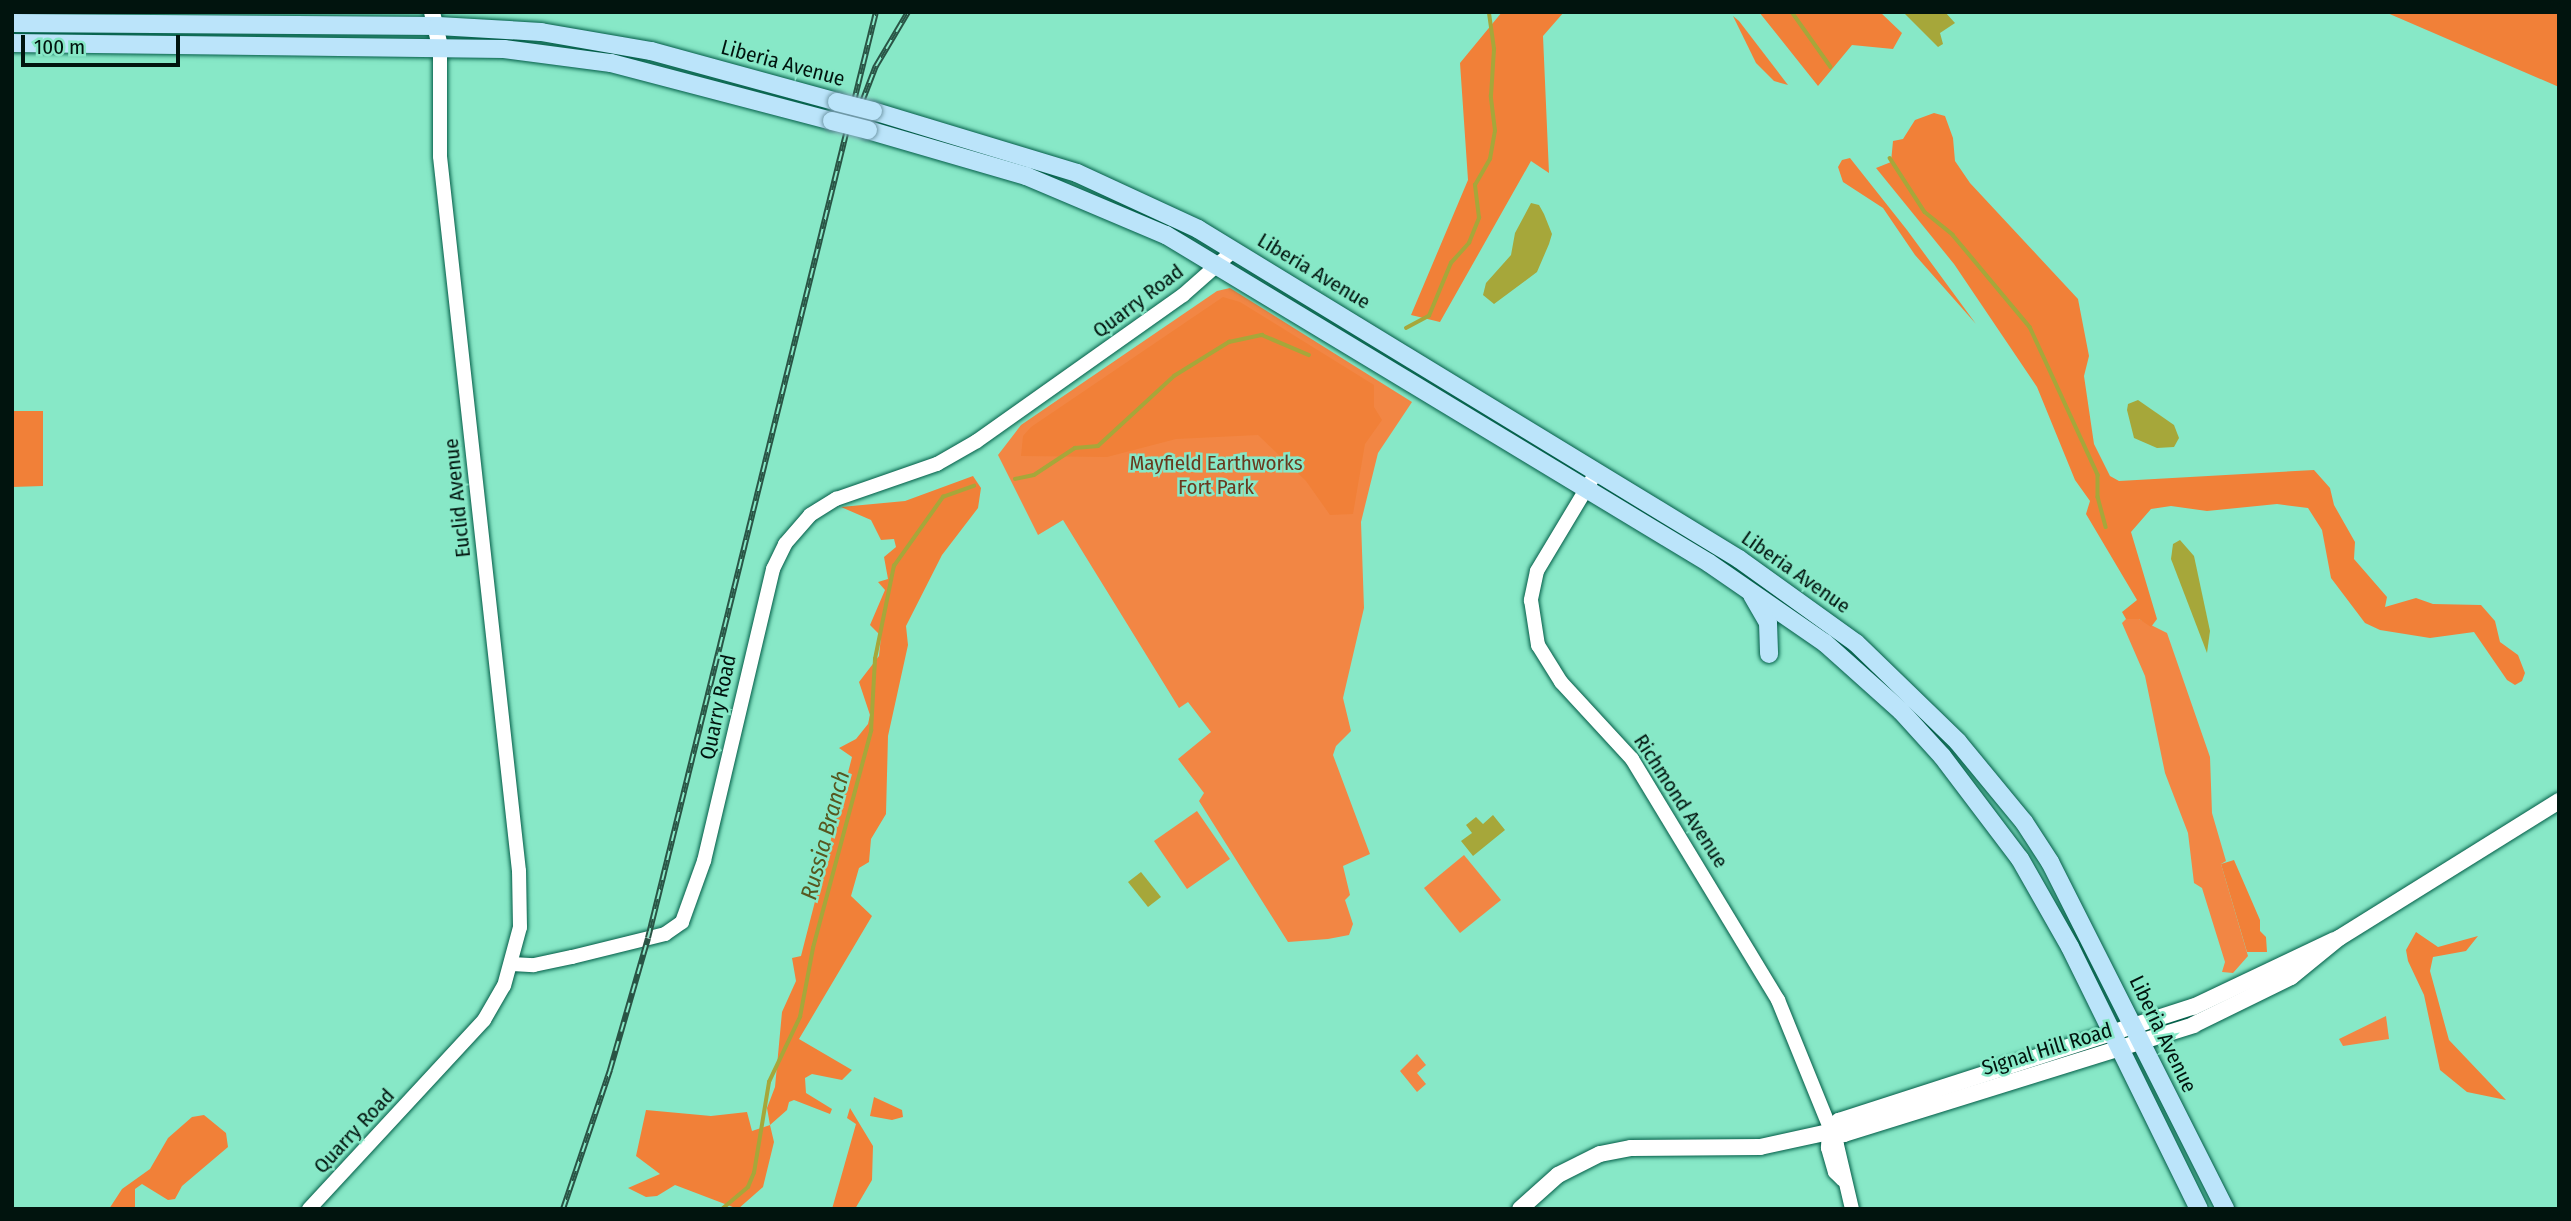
<!DOCTYPE html>
<style>
body{margin:0}
#map{position:relative;width:2571px;height:1221px;overflow:hidden;background:#87e8c7;font-family:"Fira Sans Condensed",sans-serif}
div>[style]{position:absolute}
[style*='--x']{left:calc(var(--x)*1px);top:calc(var(--y)*1px);width:calc(var(--w)*1px);rotate:calc(var(--a)*1deg)}
.green>*{inset:0;background:#f28644}
.forest>*{inset:0;background:#f18038}
.water>*{inset:0;background:#a6a73a}
.stream>*{height:3.5px;margin:-1.75px;padding:0 1.75px;transform-origin:1.75px;border-radius:1.75px;background:#a6a73a}
.roads{filter:drop-shadow(0 0 2px #025c47) drop-shadow(0 0 2px #025c47)}
.tertiary>*{height:14px;margin:-7px;padding:0 7px;transform-origin:7px;border-radius:7px;background:#fff}
.secondary>*{height:16px;margin:-8px;padding:0 8px;transform-origin:8px;border-radius:8px;background:#fff}
.trunk>*{height:18px;margin:-9px;padding:0 9px;transform-origin:9px;border-radius:9px;background:#bbe4fa}
.rail>*{height:6px;margin-top:-3px;transform-origin:0;background:repeating-linear-gradient(90deg,#87e8c7 0 10px,#295445 0 20px);box-sizing:border-box;border-block:2px solid #295445}
.bridges{filter:drop-shadow(0 0 2px #6f97a6) drop-shadow(0 0 2px #6f97a6)}
.trunk-bridge>*{height:18px;margin:-9px;padding:0 9px;transform-origin:9px;border-radius:9px;background:#bbe4fa}
span{translate:-50% -50%;white-space:nowrap;text-align:center;line-height:1.15;-webkit-text-stroke:5px #87e8c7;paint-order:stroke}
.street-label{font-size:21px;color:#01140e}
.park-label{font-size:21px;color:#683a1f}
.water-label{font-size:23px;color:#575720;font-style:italic}
.frame{position:absolute;inset:0;border:14px solid #01140e;pointer-events:none}
.scale{position:absolute;left:21px;top:35px;width:159px;height:32px;box-sizing:border-box;border:4px solid #01140e;border-top:0;padding-left:9px;font-size:21px;line-height:24px;white-space:nowrap;color:#01140e;-webkit-text-stroke:5px #87e8c7;paint-order:stroke}
</style>
<div id="map">
<div class="green">
<div style="clip-path:polygon(1230px 288px,1412px 402px,1378px 453px,1361px 522px,1364px 608px,1343px 698px,1351px 731px,1336px 746px,1333px 755px,1370px 854px,1343px 866px,1350px 895px,1345px 900px,1353px 924px,1349px 935px,1328px 939px,1288px 942px,1199px 801px,1204px 793px,1178px 759px,1211px 732px,1188px 702px,1179px 708px,1063px 520px,1038px 535px,998px 455px,1021px 425px,1217px 291px)"></div>
<div style="clip-path:polygon(2126px 619px,2139px 619px,2167px 633px,2210px 757px,2212px 813px,2226px 861px,2221px 864px,2248px 956px,2233px 973px,2222px 972px,2225px 962px,2202px 888px,2194px 883px,2188px 833px,2165px 773px,2145px 676px,2122px 623px)"></div>
<div style="clip-path:polygon(1197px 811px,1230px 859px,1187px 889px,1154px 841px)"></div>
<div style="clip-path:polygon(1464px 855px,1501px 900px,1460px 933px,1424px 888px)"></div>
<div style="clip-path:polygon(2386px 1016px,2389px 1039px,2343px 1046px,2339px 1039px)"></div>
<div style="clip-path:polygon(1417px 1054px,1426px 1065px,1417px 1073px,1426px 1084px,1417px 1092px,1400px 1071px)"></div>
</div>
<div class="forest">
<div style="clip-path:polygon(1502px 12px,1564px 12px,1543px 36px,1549px 173px,1531px 161px,1440px 322px,1411px 315px,1468px 180px,1460px 63px)"></div>
<div style="clip-path:polygon(1759px 12px,1880px 12px,1902px 33px,1893px 49px,1852px 45px,1818px 86px)"></div>
<div style="clip-path:polygon(2385px 12px,2559px 12px,2559px 87px)"></div>
<div style="clip-path:polygon(1733px 16px,1739px 21px,1788px 85px,1774px 81px,1756px 63px)"></div>
<div style="clip-path:polygon(1934px 113px,1945px 116px,1953px 138px,1955px 161px,1970px 183px,2078px 299px,2089px 356px,2084px 376px,2094px 444px,2110px 476px,2119px 481px,2314px 470px,2330px 488px,2334px 505px,2355px 542px,2354px 559px,2387px 597px,2385px 607px,2416px 598px,2433px 604px,2481px 605px,2495px 621px,2500px 642px,2518px 655px,2525px 673px,2522px 681px,2515px 685px,2507px 680px,2474px 632px,2430px 638px,2380px 630px,2365px 623px,2331px 578px,2322px 530px,2308px 508px,2277px 504px,2207px 511px,2171px 506px,2151px 509px,2131px 532px,2157px 619px,2151px 627px,2139px 619px,2126px 619px,2122px 612px,2137px 600px,2086px 514px,2090px 501px,2075px 480px,2037px 387px,1954px 264px,1876px 168px,1891px 162px,1893px 141px,1903px 139px,1915px 120px)"></div>
<div style="clip-path:polygon(1850px 158px,1907px 230px,1976px 324px,1915px 255px,1883px 208px,1843px 182px,1838px 167px,1842px 160px)"></div>
<div style="clip-path:polygon(1223px 297px,1240px 302px,1374px 385px,1374px 407px,1382px 420px,1365px 444px,1353px 514px,1330px 515px,1306px 481px,1258px 435px,1176px 439px,1107px 457px,1021px 456px,1023px 436px,1031px 427px)"></div>
<div style="clip-path:polygon(12px 411px,43px 411px,43px 486px,12px 487px)"></div>
<div style="clip-path:polygon(973px 476px,981px 488px,978px 508px,942px 555px,906px 626px,908px 645px,888px 736px,886px 814px,871px 839px,869px 862px,859px 868px,851px 896px,872px 916px,799px 1039px,852px 1070px,842px 1080px,812px 1074px,805px 1078px,806px 1093px,832px 1109px,830px 1114px,794px 1100px,789px 1102px,787px 1110px,770px 1125px,774px 1142px,763px 1187px,738px 1209px,675px 1185px,657px 1196px,646px 1197px,628px 1188px,660px 1174px,636px 1156px,646px 1110px,711px 1116px,747px 1112px,752px 1131px,770px 1125px,767px 1108px,775px 1087px,782px 1012px,796px 981px,792px 958px,801px 956px,852px 757px,839px 748px,856px 739px,868px 724px,870px 715px,859px 682px,879px 656px,881px 636px,870px 625px,885px 590px,878px 582px,888px 579px,884px 557px,896px 547px,894px 539px,881px 540px,871px 520px,841px 507px,905px 501px)"></div>
<div style="clip-path:polygon(2234px 860px,2260px 920px,2260px 931px,2266px 937px,2267px 952px,2247px 952px,2221px 864px)"></div>
<div style="clip-path:polygon(2416px 932px,2438px 947px,2478px 936px,2466px 951px,2433px 957px,2430px 971px,2449px 1040px,2506px 1100px,2467px 1092px,2440px 1070px,2424px 995px,2408px 961px,2406px 950px)"></div>
<div style="clip-path:polygon(874px 1097px,902px 1110px,903px 1117px,892px 1120px,870px 1116px)"></div>
<div style="clip-path:polygon(850px 1108px,873px 1146px,872px 1180px,855px 1209px,832px 1209px,856px 1124px,847px 1118px)"></div>
<div style="clip-path:polygon(204px 1115px,226px 1133px,228px 1147px,182px 1186px,175px 1199px,168px 1200px,142px 1184px,135px 1189px,135px 1209px,109px 1209px,122px 1189px,150px 1169px,168px 1138px,192px 1117px)"></div>
</div>
<div class="water">
<div style="clip-path:polygon(1903px 12px,1945px 12px,1955px 23px,1940px 33px,1943px 44px,1938px 47px)"></div>
<div style="clip-path:polygon(1531px 203px,1539px 205px,1544px 214px,1552px 234px,1549px 244px,1537px 272px,1494px 304px,1483px 295px,1486px 283px,1511px 255px,1515px 233px)"></div>
<div style="clip-path:polygon(2138px 400px,2174px 425px,2179px 438px,2174px 447px,2157px 448px,2134px 438px,2127px 410px,2128px 404px)"></div>
<div style="clip-path:polygon(2180px 540px,2194px 556px,2210px 631px,2207px 653px,2171px 559px,2173px 544px)"></div>
<div style="clip-path:polygon(1493px 815px,1505px 830px,1473px 856px,1461px 841px,1472px 833px,1466px 825px,1476px 817px,1483px 824px)"></div>
<div style="clip-path:polygon(1141px 872px,1161px 897px,1148px 907px,1128px 882px)"></div>
</div>
<div class="stream">
<div style="--x:1792;--y:12;--w:67;--a:54.7"></div>
<div style="--x:1890;--y:158;--w:64;--a:57.1"></div>
<div style="--x:1925;--y:212;--w:36;--a:39"></div>
<div style="--x:1953;--y:235;--w:120;--a:50.1"></div>
<div style="--x:2030;--y:327;--w:163;--a:65.3"></div>
<div style="--x:2098;--y:475;--w:22;--a:90"></div>
<div style="--x:2098;--y:497;--w:31;--a:75"></div>
<div style="--x:1406;--y:328;--w:26;--a:-28"></div>
<div style="--x:1429;--y:316;--w:57;--a:-67.5"></div>
<div style="--x:1451;--y:263;--w:27;--a:-48"></div>
<div style="--x:1469;--y:243;--w:27;--a:-68"></div>
<div style="--x:1479;--y:218;--w:33;--a:-97"></div>
<div style="--x:1475;--y:185;--w:30;--a:-60"></div>
<div style="--x:1490;--y:159;--w:28;--a:-80"></div>
<div style="--x:1495;--y:131;--w:35;--a:-97"></div>
<div style="--x:1491;--y:96;--w:47;--a:-86.3"></div>
<div style="--x:1494;--y:49;--w:37;--a:-98"></div>
<div style="--x:1015;--y:479;--w:19;--a:-12"></div>
<div style="--x:1034;--y:475;--w:49;--a:-33.4"></div>
<div style="--x:1075;--y:448;--w:23;--a:-5"></div>
<div style="--x:1098;--y:446;--w:103;--a:-42.6"></div>
<div style="--x:1174;--y:376;--w:65;--a:-31.7"></div>
<div style="--x:1229;--y:342;--w:34;--a:-12"></div>
<div style="--x:1262;--y:335;--w:51;--a:23.1"></div>
<div style="--x:722;--y:1209;--w:34;--a:-40"></div>
<div style="--x:748;--y:1187;--w:15;--a:-67"></div>
<div style="--x:754;--y:1173;--w:92;--a:-80.6"></div>
<div style="--x:769;--y:1082;--w:72;--a:-64.5"></div>
<div style="--x:800;--y:1017;--w:70;--a:-79.3"></div>
<div style="--x:813;--y:948;--w:225;--a:-75"></div>
<div style="--x:871;--y:731;--w:72;--a:-86.8"></div>
<div style="--x:875;--y:659;--w:95;--a:-78.5"></div>
<div style="--x:894;--y:566;--w:85;--a:-54.6"></div>
<div style="--x:943;--y:497;--w:33;--a:-20"></div>
</div>
<div class="roads">
<div class="tertiary">
<div style="--x:1597;--y:471;--w:117;--a:121"></div>
<div style="--x:1537;--y:571;--w:30;--a:102"></div>
<div style="--x:1531;--y:600;--w:46;--a:81.2"></div>
<div style="--x:1538;--y:645;--w:44;--a:58.1"></div>
<div style="--x:1561;--y:682;--w:105;--a:47.3"></div>
<div style="--x:1632;--y:759;--w:282;--a:58.8"></div>
<div style="--x:1778;--y:1000;--w:157;--a:67.9"></div>
<div style="--x:1837;--y:1145;--w:66;--a:76.8"></div>
<div style="--x:512;--y:964;--w:22;--a:3"></div>
<div style="--x:534;--y:965;--w:39;--a:-12"></div>
<div style="--x:572;--y:957;--w:96;--a:-13.9"></div>
<div style="--x:665;--y:934;--w:21;--a:-35"></div>
<div style="--x:682;--y:922;--w:65;--a:-70.2"></div>
<div style="--x:704;--y:861;--w:300;--a:-76.7"></div>
<div style="--x:773;--y:569;--w:28;--a:-64"></div>
<div style="--x:785;--y:544;--w:38;--a:-49"></div>
<div style="--x:810;--y:515;--w:31;--a:-32"></div>
<div style="--x:836;--y:499;--w:107;--a:-19.1"></div>
<div style="--x:937;--y:464;--w:46;--a:-29.9"></div>
<div style="--x:977;--y:441;--w:252;--a:-35.3"></div>
<div style="--x:1183;--y:295;--w:68;--a:-41.4"></div>
<div style="--x:1829;--y:1132;--w:16;--a:94"></div>
<div style="--x:1828;--y:1148;--w:25;--a:74"></div>
<div style="--x:1835;--y:1172;--w:11;--a:45"></div>
<div style="--x:309;--y:1209;--w:258;--a:-47.2"></div>
<div style="--x:484;--y:1020;--w:39;--a:-60"></div>
<div style="--x:504;--y:986;--w:61;--a:-74.8"></div>
<div style="--x:520;--y:927;--w:56;--a:-91"></div>
<div style="--x:519;--y:871;--w:719;--a:-96.31"></div>
<div style="--x:440;--y:156;--w:110;--a:-90"></div>
</div>
<div class="secondary">
<div style="--x:432;--y:12;--w:35;--a:77"></div>
<div style="--x:1829;--y:1132;--w:15;--a:-48"></div>
<div style="--x:1839;--y:1121;--w:372;--a:-17.9"></div>
<div style="--x:2193;--y:1007;--w:156;--a:-25.4"></div>
<div style="--x:1520;--y:1209;--w:51;--a:-41.8"></div>
<div style="--x:1558;--y:1175;--w:47;--a:-26.6"></div>
<div style="--x:1600;--y:1154;--w:32;--a:-11"></div>
<div style="--x:1631;--y:1148;--w:129;--a:-0.4"></div>
<div style="--x:1760;--y:1147;--w:71;--a:-12.3"></div>
<div style="--x:1829;--y:1132;--w:15;--a:8"></div>
<div style="--x:1844;--y:1134;--w:366;--a:-17.3"></div>
<div style="--x:2193;--y:1025;--w:109;--a:-26.1"></div>
<div style="--x:2291;--y:977;--w:62;--a:-39.1"></div>
<div style="--x:2339;--y:938;--w:259;--a:-31.9"></div>
</div>
<div class="trunk">
<div style="--x:12;--y:23;--w:426;--a:0.4"></div>
<div style="--x:438;--y:26;--w:103;--a:3.3"></div>
<div style="--x:541;--y:32;--w:112;--a:9.8"></div>
<div style="--x:651;--y:51;--w:193;--a:15.3"></div>
<div style="--x:12;--y:43;--w:492;--a:0.7"></div>
<div style="--x:504;--y:49;--w:108;--a:7.5"></div>
<div style="--x:611;--y:63;--w:228;--a:14.7"></div>
<div style="--x:873;--y:111;--w:213;--a:16.9"></div>
<div style="--x:1077;--y:173;--w:133;--a:24.8"></div>
<div style="--x:1198;--y:229;--w:634;--a:31.38"></div>
<div style="--x:1739;--y:559;--w:144;--a:35.7"></div>
<div style="--x:1856;--y:643;--w:142;--a:44.1"></div>
<div style="--x:1958;--y:742;--w:104;--a:50.5"></div>
<div style="--x:2024;--y:822;--w:48;--a:57"></div>
<div style="--x:2050;--y:862;--w:389;--a:63.2"></div>
<div style="--x:868;--y:130;--w:165;--a:16.2"></div>
<div style="--x:1026;--y:176;--w:152;--a:22.9"></div>
<div style="--x:1166;--y:235;--w:634;--a:31.13"></div>
<div style="--x:1709;--y:563;--w:141;--a:34.6"></div>
<div style="--x:1825;--y:643;--w:102;--a:41.8"></div>
<div style="--x:1901;--y:711;--w:61;--a:47.7"></div>
<div style="--x:1942;--y:756;--w:129;--a:52.9"></div>
<div style="--x:2020;--y:859;--w:101;--a:60.4"></div>
<div style="--x:2070;--y:947;--w:292;--a:63.8"></div>
<div style="--x:1752;--y:595;--w:32;--a:60"></div>
<div style="--x:1768;--y:623;--w:31;--a:88"></div>
</div>
</div>
<div class="rail">
<div style="--x:862;--y:102;--w:39;--a:-69"></div>
<div style="--x:876;--y:66;--w:63;--a:-59.3"></div>
<div style="--x:563;--y:1209;--w:147;--a:-71.3"></div>
<div style="--x:610;--y:1070;--w:137;--a:-73.9"></div>
<div style="--x:648;--y:938;--w:954;--a:-76.17"></div>
</div>
<div class="bridges">
<div class="trunk-bridge">
<div style="--x:837;--y:102;--w:37;--a:14"></div>
<div style="--x:832;--y:121;--w:37;--a:14"></div>
</div>
</div>
<div class="street-label">
<span style="left:783px;top:63px;rotate:15deg">Liberia Avenue</span>
<span style="left:1314px;top:271px;rotate:31deg">Liberia Avenue</span>
<span style="left:1138px;top:301px;rotate:-37deg">Quarry Road</span>
<span style="left:457px;top:498px;rotate:-96deg">Euclid Avenue</span>
<span style="left:1796px;top:572px;rotate:35deg">Liberia Avenue</span>
<span style="left:718px;top:707px;rotate:-78deg">Quarry Road</span>
<span style="left:1681px;top:801px;rotate:57deg">Richmond Avenue</span>
<span style="left:2163px;top:1034px;rotate:64deg">Liberia Avenue</span>
<span style="left:2047px;top:1049px;rotate:-17deg">Signal Hill Road</span>
<span style="left:354px;top:1131px;rotate:-47deg">Quarry Road</span>
</div>
<div class="park-label">
<span style="left:1216px;top:475px">Mayfield Earthworks<br>Fort Park</span>
</div>
<div class="water-label">
<span style="left:825px;top:835px;rotate:-75deg">Russia Branch</span>
</div>
<div class="frame"></div>
<div class="scale">100 m</div>
</div>
